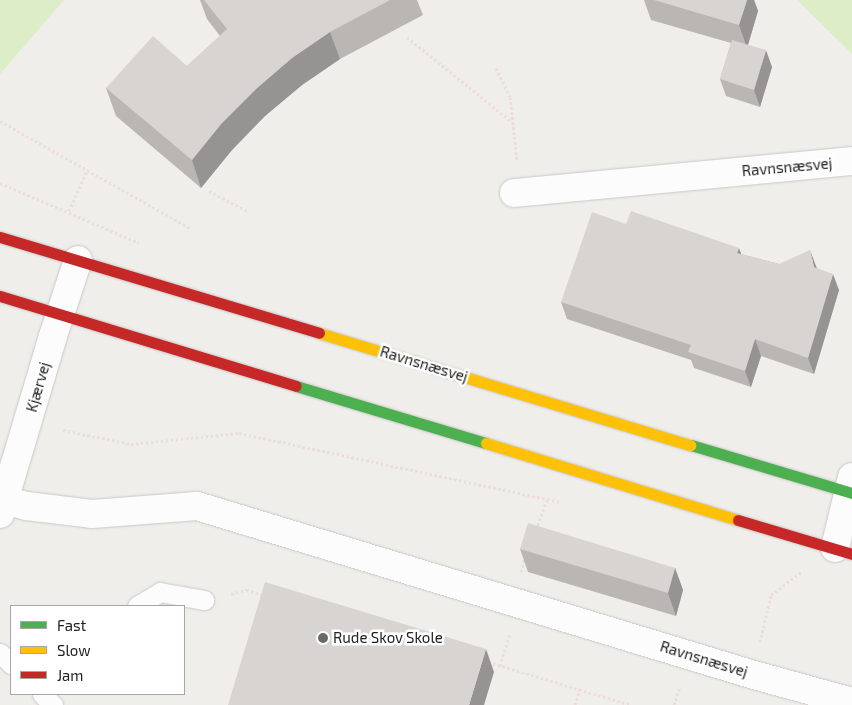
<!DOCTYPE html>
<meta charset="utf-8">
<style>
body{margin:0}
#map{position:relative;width:852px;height:705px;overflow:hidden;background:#f0eeea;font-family:"Exo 2",sans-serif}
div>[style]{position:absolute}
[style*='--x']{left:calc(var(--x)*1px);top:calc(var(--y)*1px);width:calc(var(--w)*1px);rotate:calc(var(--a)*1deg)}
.grass>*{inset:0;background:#dcedc8}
.path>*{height:3px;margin-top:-1.5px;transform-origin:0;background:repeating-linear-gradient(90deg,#edddda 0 2.5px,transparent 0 5px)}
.roads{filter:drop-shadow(0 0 1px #c8c8c6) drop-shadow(0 0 1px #c8c8c6)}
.lane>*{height:19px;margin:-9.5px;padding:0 9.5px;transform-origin:9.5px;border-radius:9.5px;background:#fdfcfc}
.street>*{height:28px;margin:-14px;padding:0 14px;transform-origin:14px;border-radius:14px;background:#fdfcfc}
.fast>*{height:11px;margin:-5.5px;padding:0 5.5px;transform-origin:5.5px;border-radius:5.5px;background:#4caf50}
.slow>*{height:11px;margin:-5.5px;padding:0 5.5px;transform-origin:5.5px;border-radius:5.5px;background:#ffc107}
.jam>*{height:11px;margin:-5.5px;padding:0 5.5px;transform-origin:5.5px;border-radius:5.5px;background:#c62828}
.wall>*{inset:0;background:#b9b6b4}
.shaded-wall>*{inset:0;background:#969492}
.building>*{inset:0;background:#d7d4d1}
.dots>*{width:14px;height:14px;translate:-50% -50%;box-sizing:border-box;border:2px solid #fff;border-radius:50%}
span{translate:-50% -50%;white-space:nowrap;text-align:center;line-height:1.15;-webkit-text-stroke:5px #fff;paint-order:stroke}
.street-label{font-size:15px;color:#212121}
.poi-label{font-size:15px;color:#212121}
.left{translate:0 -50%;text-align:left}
.legend{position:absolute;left:10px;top:605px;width:175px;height:90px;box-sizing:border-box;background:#fff;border:1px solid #a6a6a6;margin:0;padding:6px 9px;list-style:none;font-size:15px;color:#212121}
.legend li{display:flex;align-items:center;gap:10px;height:25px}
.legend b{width:25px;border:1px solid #a6a6a6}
</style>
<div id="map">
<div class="grass">
<div style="clip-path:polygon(0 0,64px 0,0 74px)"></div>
<div style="clip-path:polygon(797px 0,852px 0,852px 54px)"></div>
</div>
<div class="path">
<div style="--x:407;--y:37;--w:135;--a:39"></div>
<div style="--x:496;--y:68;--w:32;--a:64"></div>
<div style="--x:510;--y:97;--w:63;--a:83.7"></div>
<div style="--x:0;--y:121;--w:220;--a:29.4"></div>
<div style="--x:0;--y:183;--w:151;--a:23.3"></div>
<div style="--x:209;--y:191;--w:45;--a:27.7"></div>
<div style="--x:69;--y:211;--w:44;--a:-65.8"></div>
<div style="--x:63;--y:430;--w:69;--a:11.6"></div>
<div style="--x:131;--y:444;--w:109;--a:-5.8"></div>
<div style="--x:239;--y:433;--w:329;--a:12.1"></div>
<div style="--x:536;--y:530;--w:32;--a:-70"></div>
<div style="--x:521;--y:572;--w:14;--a:-73"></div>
<div style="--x:231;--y:594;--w:16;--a:-15"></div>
<div style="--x:246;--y:590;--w:19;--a:16"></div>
<div style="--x:760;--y:642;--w:48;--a:-76.8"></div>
<div style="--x:771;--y:595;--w:39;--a:-37"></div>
<div style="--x:488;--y:662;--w:149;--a:16.7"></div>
<div style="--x:500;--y:666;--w:34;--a:-73"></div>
<div style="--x:575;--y:705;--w:16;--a:-72"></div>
<div style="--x:674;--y:705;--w:19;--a:-72"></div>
</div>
<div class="roads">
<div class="lane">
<div style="--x:137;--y:606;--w:27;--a:-31"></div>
<div style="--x:160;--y:592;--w:45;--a:10.3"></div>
<div style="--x:0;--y:653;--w:16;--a:45"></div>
<div style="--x:42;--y:694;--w:16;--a:45"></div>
</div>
<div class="street">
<div style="--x:514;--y:193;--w:340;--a:-5.4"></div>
<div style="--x:4;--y:500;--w:24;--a:15"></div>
<div style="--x:27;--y:506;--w:65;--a:7"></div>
<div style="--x:92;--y:514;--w:105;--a:-4.4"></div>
<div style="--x:197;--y:506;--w:582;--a:16.88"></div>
<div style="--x:754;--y:675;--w:102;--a:15.4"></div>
<div style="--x:0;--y:514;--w:186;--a:-73.4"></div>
<div style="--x:53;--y:336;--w:80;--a:-71.8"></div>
<div style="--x:835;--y:548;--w:73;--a:-76.5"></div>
</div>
<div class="fast">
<div style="--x:296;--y:386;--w:198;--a:16.7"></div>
<div style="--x:691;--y:445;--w:168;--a:16.6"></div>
</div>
<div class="slow">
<div style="--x:319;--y:333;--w:388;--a:16.8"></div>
<div style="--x:486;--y:443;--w:264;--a:17"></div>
</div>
<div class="jam">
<div style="--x:0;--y:237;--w:333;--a:16.7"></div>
<div style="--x:0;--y:296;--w:309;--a:16.9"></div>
<div style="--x:738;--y:520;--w:119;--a:16.6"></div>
</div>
</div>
<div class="wall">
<div style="clip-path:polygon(200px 0,417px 0,423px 15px,340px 59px,302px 85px,265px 116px,232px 150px,201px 188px,116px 116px,106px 88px,187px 66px,220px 36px,207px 19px)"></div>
<div style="clip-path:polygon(644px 0,754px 0,758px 11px,748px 45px,772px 67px,760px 107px,726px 96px,720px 79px,731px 43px,651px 20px)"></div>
<div style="clip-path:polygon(626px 224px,779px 264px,816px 266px,817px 268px,839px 290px,814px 374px,761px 356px,751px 387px,694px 368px,691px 360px,567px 319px,561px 302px)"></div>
<div style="clip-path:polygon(520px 549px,675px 568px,683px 590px,676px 616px,528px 572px)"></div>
</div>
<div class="shaded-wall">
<div style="clip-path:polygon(747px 0,754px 0,758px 11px,747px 48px,739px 25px)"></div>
<div style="clip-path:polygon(330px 32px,340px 59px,302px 85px,265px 116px,232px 150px,201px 188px,192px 160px,222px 123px,256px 89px,292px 58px)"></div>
<div style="clip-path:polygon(766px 50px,772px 67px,760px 107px,754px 90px)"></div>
<div style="clip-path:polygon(739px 248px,745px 264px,737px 253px)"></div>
<div style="clip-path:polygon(810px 250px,816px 266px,820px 284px,814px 267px)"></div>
<div style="clip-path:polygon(833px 274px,839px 290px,814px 374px,808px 358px)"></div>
<div style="clip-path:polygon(755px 339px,761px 356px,751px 387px,745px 371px)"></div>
<div style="clip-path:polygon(675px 568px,683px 590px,676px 616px,668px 593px)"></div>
<div style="clip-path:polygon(486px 649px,494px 672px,484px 705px,469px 705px)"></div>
</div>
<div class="building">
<div style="clip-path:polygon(204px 0,390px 0,330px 32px,292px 58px,256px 89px,222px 123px,192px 160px,106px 88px,153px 36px,187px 66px,227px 29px)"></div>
<div style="clip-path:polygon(654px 0,747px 0,739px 25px)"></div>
<div style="clip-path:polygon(732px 40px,766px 50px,754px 90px,720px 79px)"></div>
<div style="clip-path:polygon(631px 211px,739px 248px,737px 253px,779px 264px,810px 250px,814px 267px,833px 274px,808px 358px,755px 339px,745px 371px,688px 352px,691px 345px,561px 302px,592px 212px,626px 224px)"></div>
<div style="clip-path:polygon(528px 523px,675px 568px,668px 593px,520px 549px)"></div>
<div style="clip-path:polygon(265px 582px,486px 649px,469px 705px,228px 705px)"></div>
</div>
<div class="dots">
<div style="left:323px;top:638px;background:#696967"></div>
</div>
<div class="street-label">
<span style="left:787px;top:167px;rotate:-5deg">Ravnsnæsvej</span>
<span style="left:424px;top:364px;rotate:17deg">Ravnsnæsvej</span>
<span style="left:38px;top:387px;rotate:-74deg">Kjærvej</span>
<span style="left:704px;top:659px;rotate:17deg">Ravnsnæsvej</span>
</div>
<div class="poi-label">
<span class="left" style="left:333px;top:638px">Rude Skov Skole</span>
</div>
<ul class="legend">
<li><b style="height:6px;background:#4caf50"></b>Fast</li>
<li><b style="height:6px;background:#ffc107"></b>Slow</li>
<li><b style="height:6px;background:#c62828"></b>Jam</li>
</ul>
</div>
